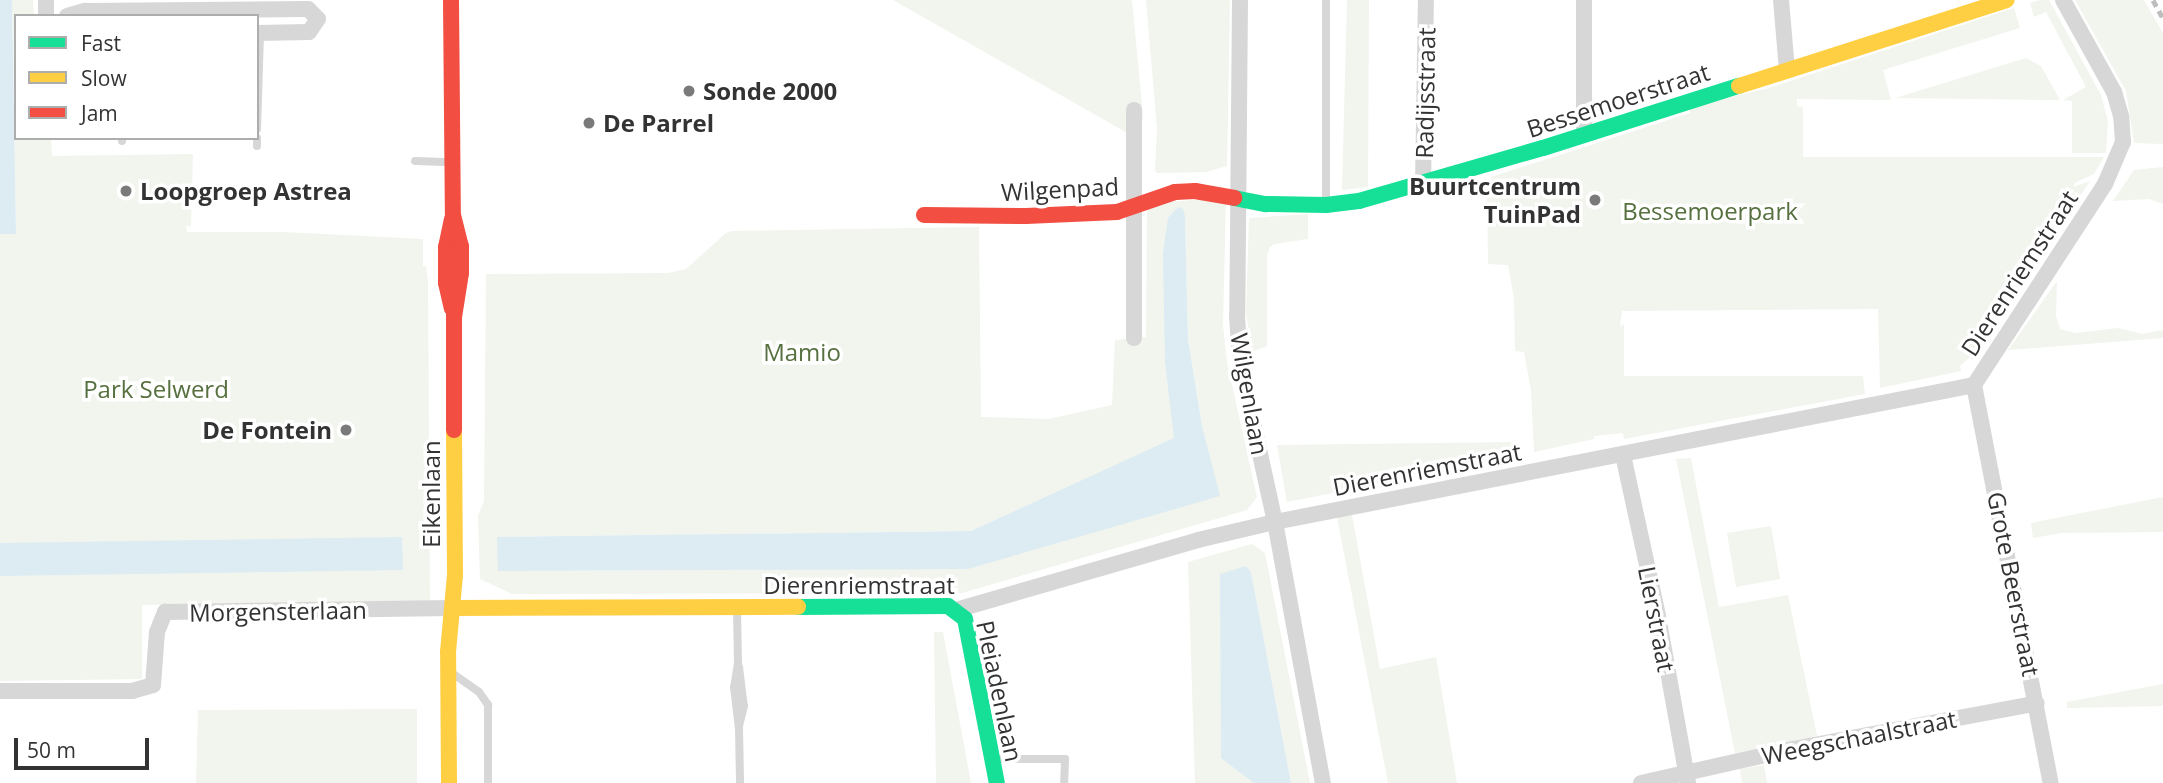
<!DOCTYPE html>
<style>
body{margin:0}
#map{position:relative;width:2163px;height:783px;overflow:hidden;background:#fff;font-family:"Open Sans",sans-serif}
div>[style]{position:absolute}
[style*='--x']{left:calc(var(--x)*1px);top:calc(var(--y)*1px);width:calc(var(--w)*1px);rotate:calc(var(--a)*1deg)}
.green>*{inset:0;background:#f1f5ed}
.water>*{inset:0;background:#ddebf3}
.lane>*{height:8px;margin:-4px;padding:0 4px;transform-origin:4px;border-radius:4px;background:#d7d7d7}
.street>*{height:16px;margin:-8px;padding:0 8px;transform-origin:8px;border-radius:8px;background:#d7d7d7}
.fast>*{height:16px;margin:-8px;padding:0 8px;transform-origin:8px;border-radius:8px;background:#16e098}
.slow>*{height:16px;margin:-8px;padding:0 8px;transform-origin:8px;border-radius:8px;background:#ffcf43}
.jam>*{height:16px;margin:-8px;padding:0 8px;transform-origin:8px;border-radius:8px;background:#f24e42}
.rail>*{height:5px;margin-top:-2.5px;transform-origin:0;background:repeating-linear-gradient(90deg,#bebebe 0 7px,transparent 0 12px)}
.dots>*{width:19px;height:19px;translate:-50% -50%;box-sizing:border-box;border:4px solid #fff;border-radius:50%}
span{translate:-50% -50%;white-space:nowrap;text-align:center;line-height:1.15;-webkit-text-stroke:7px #fff;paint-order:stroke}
.poi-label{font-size:24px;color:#333;font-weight:700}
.left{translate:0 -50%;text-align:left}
.right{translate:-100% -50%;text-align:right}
.street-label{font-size:24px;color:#333}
.park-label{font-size:24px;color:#56703f}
.legend{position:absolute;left:14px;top:14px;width:245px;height:126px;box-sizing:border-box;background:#fff;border:2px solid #adadad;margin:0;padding:9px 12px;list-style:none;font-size:21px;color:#333}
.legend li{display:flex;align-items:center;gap:14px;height:35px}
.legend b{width:35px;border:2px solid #adadad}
.scale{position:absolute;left:14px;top:738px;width:135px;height:32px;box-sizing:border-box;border:4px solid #333;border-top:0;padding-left:9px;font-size:21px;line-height:24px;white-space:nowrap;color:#333;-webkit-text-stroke:5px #fff;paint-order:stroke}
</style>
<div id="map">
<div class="green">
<div style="clip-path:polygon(12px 0,33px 0,34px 16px,16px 16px,16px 138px,51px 138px,52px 156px,193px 154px,191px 226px,186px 226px,187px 232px,283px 232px,423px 239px,423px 266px,426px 266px,428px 281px,430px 601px,142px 605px,142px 679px,0 681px,0 230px,16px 230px)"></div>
<div style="clip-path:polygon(893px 0,1132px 0,1143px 116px,1138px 139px)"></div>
<div style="clip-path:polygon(1146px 0,1230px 0,1227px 166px,1206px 172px,1157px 173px,1155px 170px,1157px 129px)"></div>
<div style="clip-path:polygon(1347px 0,1369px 0,1368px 187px,1342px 190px)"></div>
<div style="clip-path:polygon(2040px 0,2049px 0,2101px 95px,2108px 121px,2106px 153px,2072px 153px,2072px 101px,2063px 100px,2086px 87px,2046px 12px,2034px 17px,2030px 3px)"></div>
<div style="clip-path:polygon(2075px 0,2144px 0,2163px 33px,2163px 144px,2134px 143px,2126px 91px)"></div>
<div style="clip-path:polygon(2014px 8px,2020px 28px,1883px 70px,1891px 100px,1797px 99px,1797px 106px,1803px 107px,1803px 157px,2104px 157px,2094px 174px,2076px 182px,2073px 187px,2090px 181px,1972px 360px,1970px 357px,1960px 366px,1961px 371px,1880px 388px,1878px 309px,1622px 311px,1620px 327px,1624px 324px,1624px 376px,1863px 376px,1865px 394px,1624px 439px,1623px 433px,1594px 436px,1594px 439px,1534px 452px,1531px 391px,1524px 352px,1515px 351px,1514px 299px,1508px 265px,1488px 264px,1487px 185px,1493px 184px,1491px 177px,1690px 113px,1690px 107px,1769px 88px)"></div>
<div style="clip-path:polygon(2026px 58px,2041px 66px,2060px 100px,1895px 98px)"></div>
<div style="clip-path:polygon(2163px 167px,2163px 204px,2149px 199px,2113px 201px,2134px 170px)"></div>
<div style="clip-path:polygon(evenodd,1226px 197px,1223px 325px,1227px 362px,1257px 497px,1247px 510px,962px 593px,512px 594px,480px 579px,478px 516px,484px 501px,486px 274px,668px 273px,686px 269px,726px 233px,732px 231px,979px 227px,981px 417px,1049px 419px,1112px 405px,1115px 340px,1146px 337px,1147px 204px,1226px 197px,1185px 216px,1188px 339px,1202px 426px,1219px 496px,829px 569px,498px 571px,498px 537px,971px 531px,1175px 438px,1165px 363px,1185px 216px)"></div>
<div style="clip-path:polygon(1308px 214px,1308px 239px,1274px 244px,1270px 247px,1267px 256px,1267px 346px,1252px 352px,1246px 313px,1249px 218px)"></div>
<div style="clip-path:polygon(2057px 281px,2056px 316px,2060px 329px,2075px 333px,2118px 328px,2142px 334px,2163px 330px,2163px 338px,2008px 350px)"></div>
<div style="clip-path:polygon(1515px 442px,1516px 457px,1287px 502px,1277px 445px)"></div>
<div style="clip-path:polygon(1691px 458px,1719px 607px,1788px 595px,1817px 736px,1735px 753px,1676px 459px)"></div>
<div style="clip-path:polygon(2163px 497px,2163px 532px,2061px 533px,2033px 538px,2031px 523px)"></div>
<div style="clip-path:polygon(1352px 515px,1380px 669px,1436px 657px,1457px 783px,1388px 783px,1337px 517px)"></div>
<div style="clip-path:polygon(1771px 526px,1780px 579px,1736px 587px,1727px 533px)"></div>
<div style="clip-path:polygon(1252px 544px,1265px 553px,1310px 783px,1291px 783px,1251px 572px,1246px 566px,1254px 783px,1195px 783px,1188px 562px)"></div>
<div style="clip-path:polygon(934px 632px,943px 632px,971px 783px,936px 783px)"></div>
<div style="clip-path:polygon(2163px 684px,2163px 706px,2067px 708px,2067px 702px)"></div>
<div style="clip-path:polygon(417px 709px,417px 783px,196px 783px,198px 710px)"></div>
<div style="clip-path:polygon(1764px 765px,1767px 783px,1742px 783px,1740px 769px)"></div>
</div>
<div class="water">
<div style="clip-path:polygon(0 0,12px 0,16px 234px,0 234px)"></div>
<div style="clip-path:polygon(1178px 207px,1183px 209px,1185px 216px,1188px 339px,1202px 426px,1220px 496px,968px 569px,498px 571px,497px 537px,971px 531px,1174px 438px,1165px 363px,1163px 254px,1168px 218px)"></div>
<div style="clip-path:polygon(402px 537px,403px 570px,0 576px,0 543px)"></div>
<div style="clip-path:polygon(1246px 566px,1251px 572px,1291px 783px,1254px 783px,1221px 758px,1220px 574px)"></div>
</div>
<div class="lane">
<div style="--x:257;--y:129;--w:96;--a:-88.2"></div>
<div style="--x:122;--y:141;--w:3;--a:-90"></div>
<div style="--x:257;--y:146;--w:8;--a:-90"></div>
<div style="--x:415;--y:161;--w:37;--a:2"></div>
<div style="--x:1326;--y:202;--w:202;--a:-90"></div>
<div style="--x:737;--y:608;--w:55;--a:89"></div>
<div style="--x:738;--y:663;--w:24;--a:99"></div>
<div style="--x:734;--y:687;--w:42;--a:83.2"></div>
<div style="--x:739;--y:729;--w:54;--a:88.9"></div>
<div style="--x:739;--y:667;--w:39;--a:83"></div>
<div style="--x:744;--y:706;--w:21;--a:104"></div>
<div style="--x:452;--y:673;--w:33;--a:35"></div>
<div style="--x:479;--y:692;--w:16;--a:55"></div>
<div style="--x:488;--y:705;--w:78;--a:90"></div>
<div style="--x:995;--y:759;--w:70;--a:0"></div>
<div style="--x:1065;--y:759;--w:24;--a:92"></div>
</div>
<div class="street">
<div style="--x:46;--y:0;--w:16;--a:90"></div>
<div style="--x:1240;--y:0;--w:315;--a:90.5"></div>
<div style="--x:1237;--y:315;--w:48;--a:86.4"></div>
<div style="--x:1240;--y:363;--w:163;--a:77.6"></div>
<div style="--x:1275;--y:522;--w:265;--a:79.6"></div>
<div style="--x:1781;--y:0;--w:70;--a:85.1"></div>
<div style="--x:67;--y:16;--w:19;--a:-16"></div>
<div style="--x:85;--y:11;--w:223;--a:-0.5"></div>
<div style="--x:308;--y:9;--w:14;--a:45"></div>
<div style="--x:318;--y:19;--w:16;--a:125"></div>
<div style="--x:309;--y:32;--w:52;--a:178.9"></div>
<div style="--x:1584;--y:134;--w:134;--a:-90"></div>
<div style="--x:1423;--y:185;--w:185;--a:-89.1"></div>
<div style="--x:1134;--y:338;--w:228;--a:-90"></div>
<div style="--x:1974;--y:385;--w:240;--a:-56.9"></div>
<div style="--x:2105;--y:184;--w:46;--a:-66.8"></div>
<div style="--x:2123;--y:142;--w:26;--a:-94"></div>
<div style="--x:2121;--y:116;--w:25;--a:-106"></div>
<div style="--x:2114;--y:92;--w:105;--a:-119"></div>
<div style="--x:1974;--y:385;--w:405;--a:79.1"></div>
<div style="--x:1623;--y:455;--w:165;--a:77.7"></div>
<div style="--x:1658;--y:616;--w:170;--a:79.8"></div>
<div style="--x:956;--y:610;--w:252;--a:-16.1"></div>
<div style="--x:1198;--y:540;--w:79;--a:-13.2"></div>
<div style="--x:1275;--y:522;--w:712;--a:-11.09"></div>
<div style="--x:0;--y:691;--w:132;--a:0"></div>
<div style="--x:132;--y:691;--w:22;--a:-16"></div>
<div style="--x:153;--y:685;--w:53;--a:-85.7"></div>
<div style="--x:157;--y:632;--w:22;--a:-68"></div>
<div style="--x:165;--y:612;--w:287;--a:-0.8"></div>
<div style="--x:1641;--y:783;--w:150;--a:-12.7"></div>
<div style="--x:1787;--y:750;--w:254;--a:-10.6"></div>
</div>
<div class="fast">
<div style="--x:1234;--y:198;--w:33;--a:11"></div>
<div style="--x:1266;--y:204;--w:60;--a:1"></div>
<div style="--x:1326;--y:205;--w:33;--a:-7"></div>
<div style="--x:1359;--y:201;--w:191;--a:-16.1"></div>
<div style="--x:1543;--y:148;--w:206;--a:-17.6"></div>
<div style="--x:798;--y:607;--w:150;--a:-0.4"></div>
<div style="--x:948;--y:606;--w:21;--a:37"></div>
<div style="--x:965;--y:619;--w:167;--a:79"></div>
</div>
<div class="slow">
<div style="--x:1739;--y:86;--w:281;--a:-17.8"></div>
<div style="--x:452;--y:608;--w:346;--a:-0.2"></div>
<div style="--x:449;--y:783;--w:131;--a:-90.4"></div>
<div style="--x:448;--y:652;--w:77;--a:-84.8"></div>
<div style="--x:455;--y:575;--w:145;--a:-90.4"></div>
</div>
<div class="jam">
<div style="--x:451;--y:0;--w:215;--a:89.5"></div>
<div style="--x:453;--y:215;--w:32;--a:76"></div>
<div style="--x:461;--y:246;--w:27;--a:90"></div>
<div style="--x:461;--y:273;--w:45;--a:99"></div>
<div style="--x:454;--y:317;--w:113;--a:90"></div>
<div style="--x:924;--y:215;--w:102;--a:0.6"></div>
<div style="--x:1026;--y:216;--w:91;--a:-2.5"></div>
<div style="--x:1117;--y:212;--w:61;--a:-19"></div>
<div style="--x:1175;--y:192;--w:20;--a:-3"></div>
<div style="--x:1195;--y:191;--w:40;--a:10"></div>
<div style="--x:452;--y:219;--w:29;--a:102"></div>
<div style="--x:446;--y:247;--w:36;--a:90"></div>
<div style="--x:446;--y:283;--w:26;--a:77"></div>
</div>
<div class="rail">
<div style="--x:2153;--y:0;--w:21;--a:61"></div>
</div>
<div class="dots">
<div style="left:689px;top:91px;background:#7a7a7a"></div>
<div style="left:589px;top:123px;background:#7a7a7a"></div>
<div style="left:126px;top:191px;background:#7a7a7a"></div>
<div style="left:1595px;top:200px;background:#7a7a7a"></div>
<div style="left:346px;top:430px;background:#7a7a7a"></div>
</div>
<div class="poi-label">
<span class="left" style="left:703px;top:91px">Sonde 2000</span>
<span class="left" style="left:603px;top:123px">De Parrel</span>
<span class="right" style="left:1581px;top:200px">Buurtcentrum<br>TuinPad</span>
<span class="left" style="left:140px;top:191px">Loopgroep Astrea</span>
<span class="right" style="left:332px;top:430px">De Fontein</span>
</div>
<div class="street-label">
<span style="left:1425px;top:93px;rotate:-89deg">Radijsstraat</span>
<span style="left:1618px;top:100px;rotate:-18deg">Bessemoerstraat</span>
<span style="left:1060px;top:189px;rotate:-3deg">Wilgenpad</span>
<span style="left:2019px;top:273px;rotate:-57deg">Dierenriemstraat</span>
<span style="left:1250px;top:394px;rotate:80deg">Wilgenlaan</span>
<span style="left:1427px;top:469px;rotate:-11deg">Dierenriemstraat</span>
<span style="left:431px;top:494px;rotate:-90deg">Eikenlaan</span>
<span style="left:2014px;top:584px;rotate:79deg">Grote Beerstraat</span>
<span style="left:859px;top:585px">Dierenriemstraat</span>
<span style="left:278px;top:611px;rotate:-1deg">Morgensterlaan</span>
<span style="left:1657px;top:619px;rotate:79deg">Lierstraat</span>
<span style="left:1000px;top:691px;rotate:78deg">Pleiadenlaan</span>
<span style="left:1859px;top:737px;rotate:-11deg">Weegschaalstraat</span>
</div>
<div class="park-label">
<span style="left:1710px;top:211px">Bessemoerpark</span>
<span style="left:802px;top:352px">Mamio</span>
<span style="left:156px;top:389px">Park Selwerd</span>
</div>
<ul class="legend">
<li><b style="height:9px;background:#16e098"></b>Fast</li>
<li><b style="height:9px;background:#ffcf43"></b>Slow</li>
<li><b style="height:9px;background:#f24e42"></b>Jam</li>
</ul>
<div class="scale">50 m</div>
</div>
